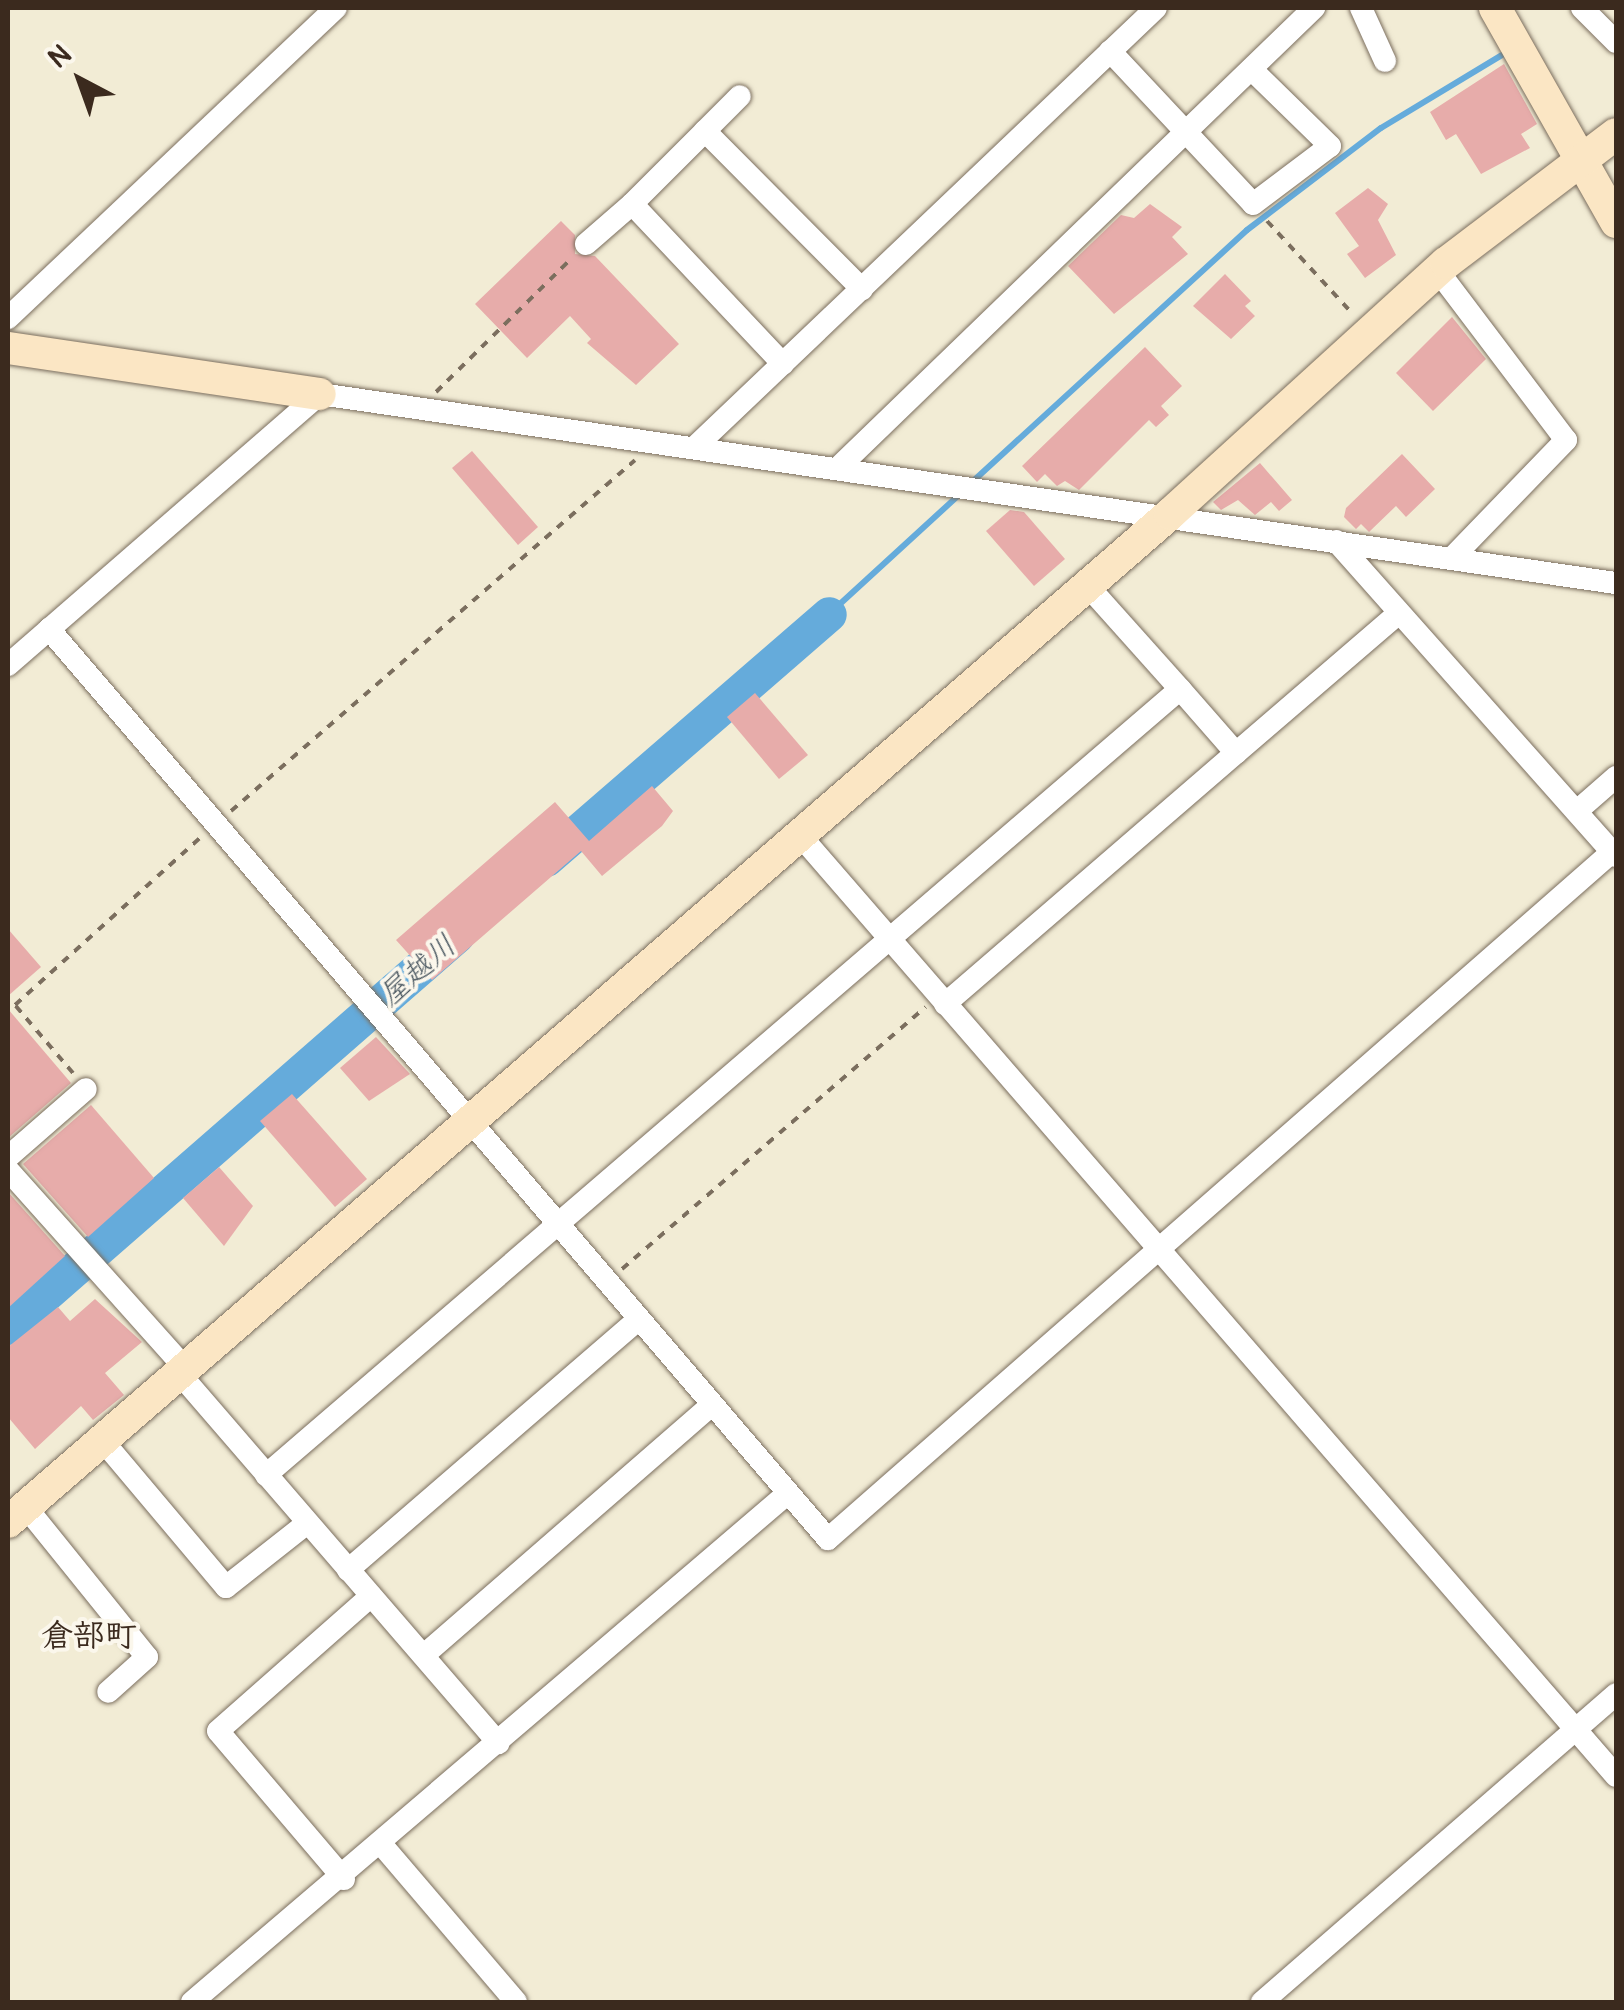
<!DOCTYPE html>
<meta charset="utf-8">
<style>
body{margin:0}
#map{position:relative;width:1624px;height:2010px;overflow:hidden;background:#f2ecd5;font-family:Pangolin,"Klee One",sans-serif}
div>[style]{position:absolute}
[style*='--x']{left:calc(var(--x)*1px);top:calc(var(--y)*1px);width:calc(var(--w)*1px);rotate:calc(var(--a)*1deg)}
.stream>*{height:6px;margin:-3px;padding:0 3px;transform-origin:3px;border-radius:3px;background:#65abdb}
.river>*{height:35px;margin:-17.5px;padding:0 17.5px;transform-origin:17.5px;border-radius:17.5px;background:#65abdb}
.building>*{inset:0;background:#e7acaa}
.path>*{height:4px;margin-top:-2px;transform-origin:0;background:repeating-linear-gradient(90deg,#7b6e5e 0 8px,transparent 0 16px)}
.roads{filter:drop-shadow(0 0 2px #7b6e5e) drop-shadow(0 0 2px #7b6e5e)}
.street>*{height:22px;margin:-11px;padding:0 11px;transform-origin:11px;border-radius:11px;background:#fff}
.secondary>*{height:32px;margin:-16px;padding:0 16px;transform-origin:16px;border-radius:16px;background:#fbe6c4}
span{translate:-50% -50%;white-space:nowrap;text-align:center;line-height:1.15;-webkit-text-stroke:8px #fbf7ec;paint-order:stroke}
.water-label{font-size:30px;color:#4a5760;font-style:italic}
.quarter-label{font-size:32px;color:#3b2a1e;font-weight:700}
.frame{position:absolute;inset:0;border:10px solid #3b2a1e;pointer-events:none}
.north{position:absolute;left:30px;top:30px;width:100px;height:100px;-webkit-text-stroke:8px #fbf7ec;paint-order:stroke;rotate:319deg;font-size:28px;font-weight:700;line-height:40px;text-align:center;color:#3b2a1e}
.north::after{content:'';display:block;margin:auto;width:35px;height:45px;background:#3b2a1e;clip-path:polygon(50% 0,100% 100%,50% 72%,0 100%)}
</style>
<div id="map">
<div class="stream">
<div style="--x:971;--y:483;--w:374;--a:-42.5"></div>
<div style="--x:1247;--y:230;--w:168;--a:-37.3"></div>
<div style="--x:1381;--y:128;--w:141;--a:-31.1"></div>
<div style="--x:829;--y:614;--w:176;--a:-42.5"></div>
</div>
<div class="river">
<div style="--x:546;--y:859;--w:374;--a:-40.9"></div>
<div style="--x:8;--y:1327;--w:596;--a:-41.12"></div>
</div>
<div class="building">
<div style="clip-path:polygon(1504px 64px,1537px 124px,1521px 134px,1530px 148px,1481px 174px,1456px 134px,1446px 140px,1430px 112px)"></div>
<div style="clip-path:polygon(1368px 188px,1388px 204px,1378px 220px,1396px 255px,1365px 278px,1347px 254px,1359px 246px,1335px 213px)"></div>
<div style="clip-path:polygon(1150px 204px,1182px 227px,1172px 237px,1188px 254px,1114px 314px,1068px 266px,1121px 215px,1134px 218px)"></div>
<div style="clip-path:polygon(561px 221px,575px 235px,575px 254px,595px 256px,679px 344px,636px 385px,587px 343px,591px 339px,570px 316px,527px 358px,475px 304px)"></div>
<div style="clip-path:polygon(1225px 274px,1251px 301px,1245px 306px,1255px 316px,1231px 339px,1193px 306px)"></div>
<div style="clip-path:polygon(1452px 317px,1486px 359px,1433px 411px,1396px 373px)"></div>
<div style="clip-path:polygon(1145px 347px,1182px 386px,1161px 406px,1169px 415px,1156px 427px,1149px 420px,1079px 490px,1065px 481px,1057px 486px,1045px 474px,1037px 482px,1022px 466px)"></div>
<div style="clip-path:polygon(472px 451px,538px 527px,518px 545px,452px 468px)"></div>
<div style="clip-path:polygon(1402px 454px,1435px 489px,1406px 517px,1396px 506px,1369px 532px,1361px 524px,1356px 529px,1344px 517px,1346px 508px)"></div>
<div style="clip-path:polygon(1260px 463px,1292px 500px,1279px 511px,1271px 502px,1255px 515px,1238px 500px,1221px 510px,1213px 502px)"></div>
<div style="clip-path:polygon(1010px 510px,1024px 512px,1065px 559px,1034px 586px,986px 531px)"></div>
<div style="clip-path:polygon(755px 693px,808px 755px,779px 779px,727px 717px)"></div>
<div style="clip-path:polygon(652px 786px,673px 811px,662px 826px,602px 876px,581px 851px,432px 980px,396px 940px,555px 802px,589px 841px)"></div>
<div style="clip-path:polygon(8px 929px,41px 967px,8px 996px)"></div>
<div style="clip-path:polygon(8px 1009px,71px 1083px,8px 1138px)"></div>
<div style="clip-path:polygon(376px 1037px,410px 1074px,369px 1101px,340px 1068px)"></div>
<div style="clip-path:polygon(292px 1094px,367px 1179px,335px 1207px,260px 1121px)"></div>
<div style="clip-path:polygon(91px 1105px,154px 1178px,88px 1237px,23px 1164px)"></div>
<div style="clip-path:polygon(219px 1167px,253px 1206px,224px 1246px,183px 1198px)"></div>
<div style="clip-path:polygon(8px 1192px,65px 1256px,8px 1308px)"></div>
<div style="clip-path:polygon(95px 1299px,142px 1342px,105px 1373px,124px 1395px,93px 1420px,81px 1406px,35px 1449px,8px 1417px,8px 1347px,58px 1307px,70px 1321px)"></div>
</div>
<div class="path">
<div style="--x:1267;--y:221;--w:125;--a:47.3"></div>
<div style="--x:436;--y:392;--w:191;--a:-44.6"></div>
<div style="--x:231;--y:811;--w:535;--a:-40.98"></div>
<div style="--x:73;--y:1073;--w:89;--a:-130.5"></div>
<div style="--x:15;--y:1005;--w:251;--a:-42.1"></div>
<div style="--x:622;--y:1269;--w:401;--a:-40.8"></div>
</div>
<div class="roads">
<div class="street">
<div style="--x:1361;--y:8;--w:58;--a:65.6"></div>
<div style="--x:1582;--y:8;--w:48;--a:45"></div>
<div style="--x:1110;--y:51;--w:209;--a:46.9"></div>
<div style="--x:1253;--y:204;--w:96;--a:-37"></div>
<div style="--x:1330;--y:146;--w:110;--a:-135.7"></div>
<div style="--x:705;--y:131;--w:49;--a:-45"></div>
<div style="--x:586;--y:244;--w:61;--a:-41"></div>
<div style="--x:1438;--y:271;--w:212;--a:52.9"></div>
<div style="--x:1566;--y:440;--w:164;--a:134"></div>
<div style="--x:8;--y:318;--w:451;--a:-43.4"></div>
<div style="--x:783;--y:364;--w:220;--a:-133.3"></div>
<div style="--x:632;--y:204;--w:103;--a:-45"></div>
<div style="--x:705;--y:131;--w:223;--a:45.2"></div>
<div style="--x:696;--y:446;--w:635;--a:-43.6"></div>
<div style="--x:839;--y:467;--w:661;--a:-44.02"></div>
<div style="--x:1336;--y:541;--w:421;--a:48.4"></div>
<div style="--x:1087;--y:585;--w:140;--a:48.2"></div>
<div style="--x:49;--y:629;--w:1198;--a:49.44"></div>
<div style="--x:828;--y:1539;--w:1042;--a:-41.23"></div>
<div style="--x:8;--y:665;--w:413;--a:-41"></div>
<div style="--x:320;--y:394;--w:1310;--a:8.3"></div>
<div style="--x:1577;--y:811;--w:52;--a:-41.1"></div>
<div style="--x:798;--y:833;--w:1248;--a:49.06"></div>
<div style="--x:945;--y:1004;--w:384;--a:-40.8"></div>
<div style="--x:8;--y:1157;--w:103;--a:-41.1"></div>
<div style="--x:8;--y:1170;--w:266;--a:48.2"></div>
<div style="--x:179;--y:1373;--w:489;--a:49.2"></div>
<div style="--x:103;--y:1441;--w:191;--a:49.9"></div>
<div style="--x:226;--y:1587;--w:102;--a:-38.2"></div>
<div style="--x:266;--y:1475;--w:1205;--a:-40.69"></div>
<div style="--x:1180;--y:689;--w:85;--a:48.8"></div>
<div style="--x:1236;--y:753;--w:215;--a:-40.7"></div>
<div style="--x:25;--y:1506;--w:194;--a:51.1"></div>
<div style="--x:147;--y:1657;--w:52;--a:138.1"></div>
<div style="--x:348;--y:1570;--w:384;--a:-40.8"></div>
<div style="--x:424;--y:1655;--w:381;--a:-41"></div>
<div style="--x:382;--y:1845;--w:206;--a:49.5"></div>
<div style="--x:344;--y:1879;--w:194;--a:-130.4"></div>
<div style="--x:218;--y:1731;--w:204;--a:-41.4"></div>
<div style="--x:192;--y:2002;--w:782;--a:-40.49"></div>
<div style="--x:1262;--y:2002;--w:469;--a:-41"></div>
</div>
<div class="secondary">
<div style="--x:1495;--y:8;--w:246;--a:60.5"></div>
<div style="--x:8;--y:348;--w:315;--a:8.4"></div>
<div style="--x:8;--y:1522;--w:1538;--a:-40.94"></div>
<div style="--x:1170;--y:514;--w:373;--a:-42.3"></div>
<div style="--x:1446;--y:263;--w:213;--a:-37.2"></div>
</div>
</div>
<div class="water-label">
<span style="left:418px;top:971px;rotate:-41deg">屋越川</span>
</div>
<div class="quarter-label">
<span style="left:89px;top:1636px">倉部町</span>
</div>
<div class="frame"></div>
<div class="north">N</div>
</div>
